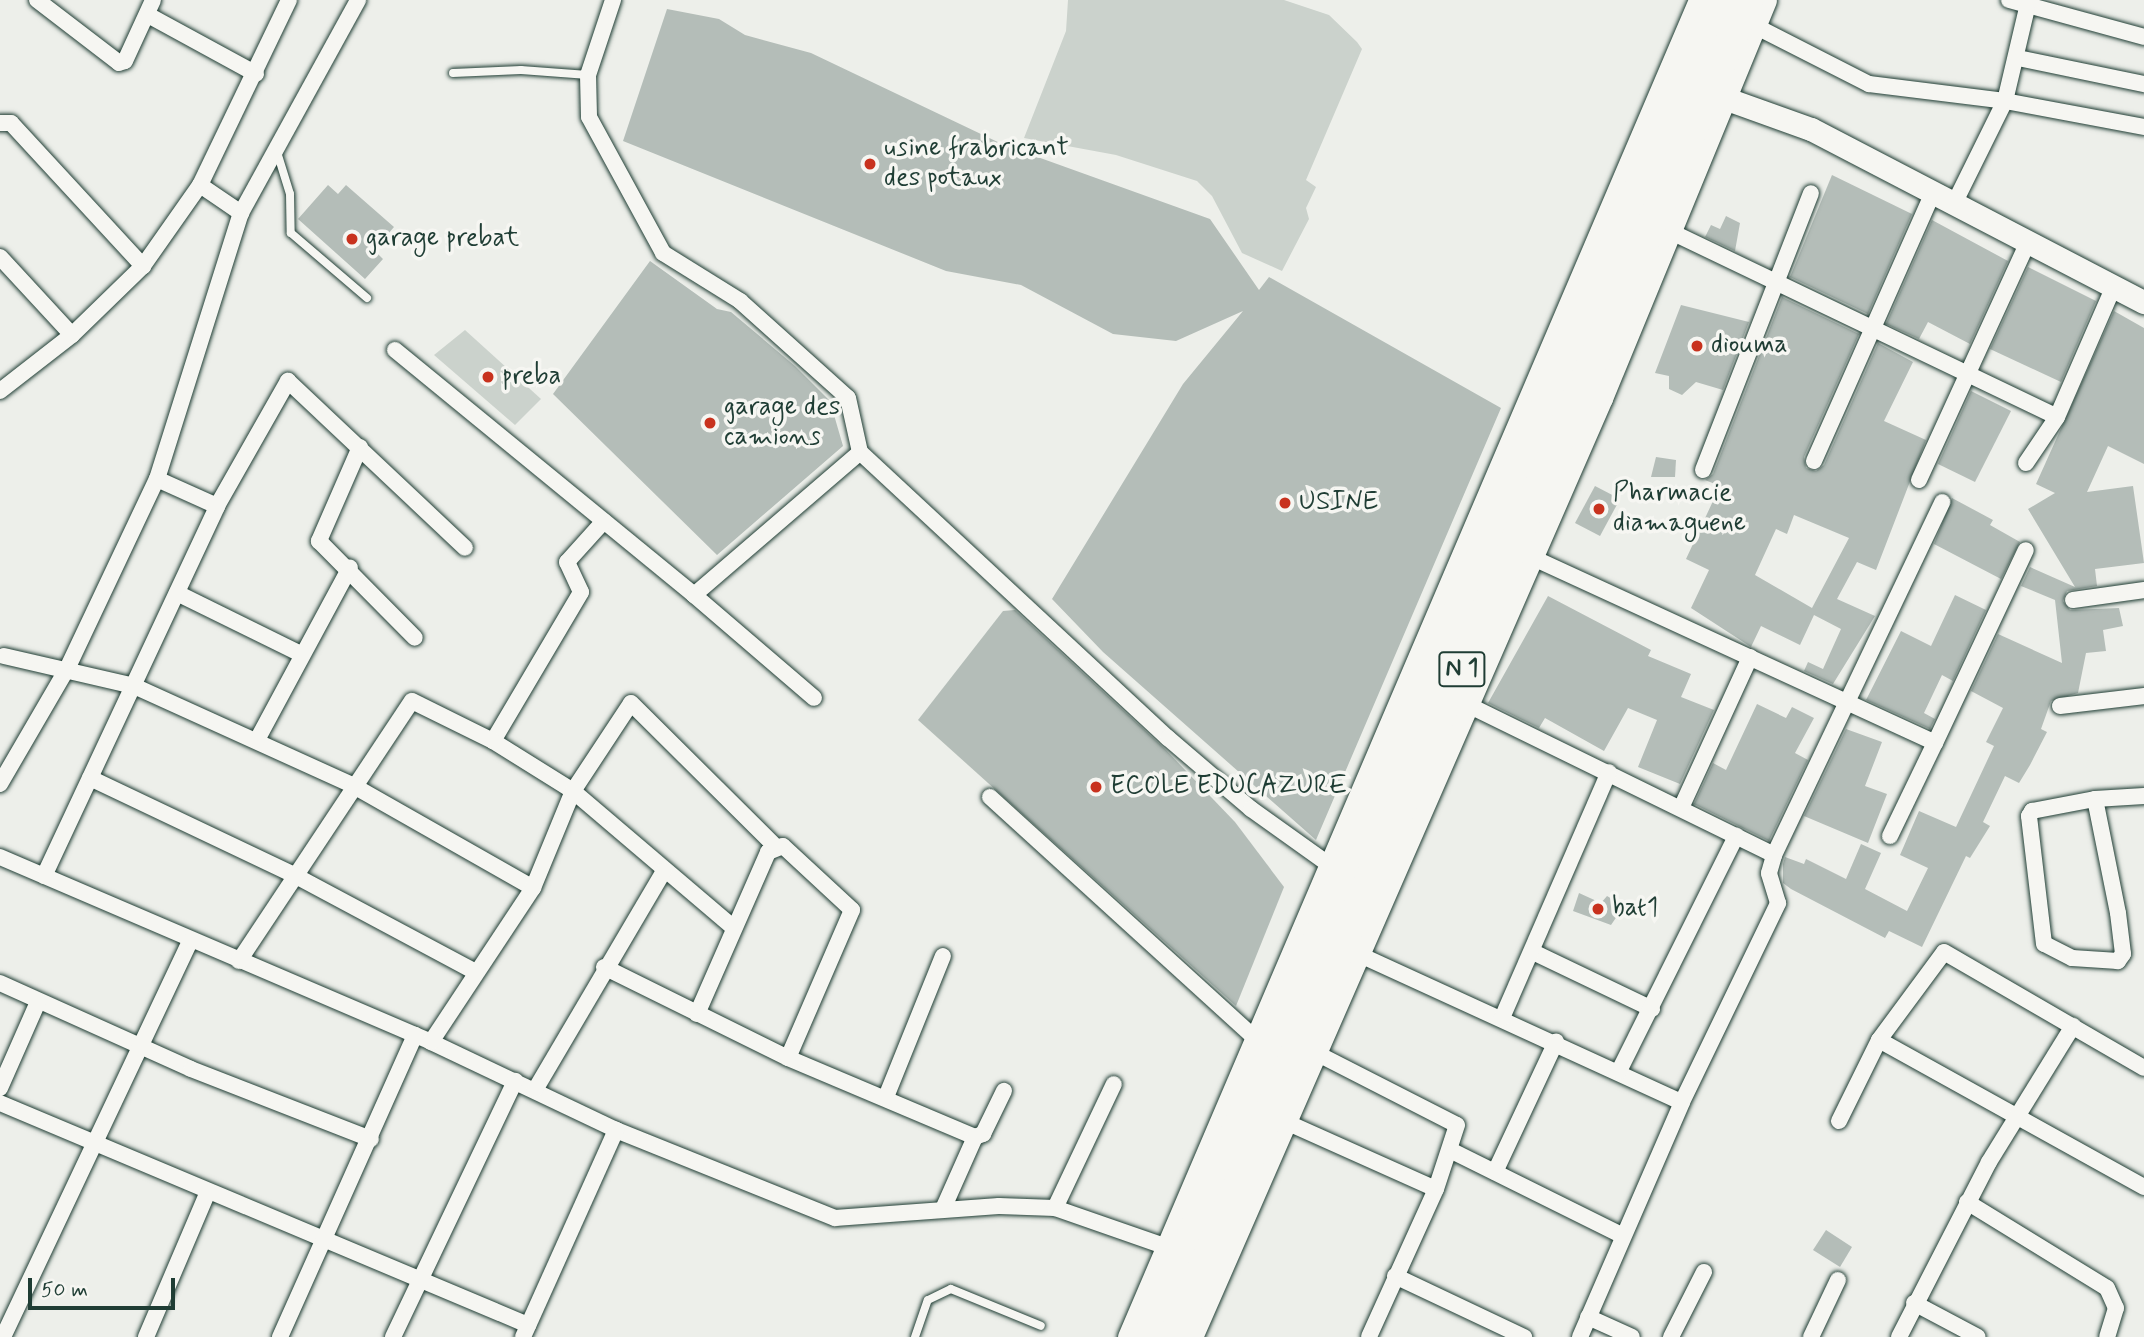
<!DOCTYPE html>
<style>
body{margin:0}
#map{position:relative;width:2144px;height:1337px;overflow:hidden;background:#edefea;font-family:Mynerve,sans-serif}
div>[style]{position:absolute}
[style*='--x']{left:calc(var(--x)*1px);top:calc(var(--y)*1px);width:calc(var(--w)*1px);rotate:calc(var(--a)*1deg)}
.green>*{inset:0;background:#cbd2cc}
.building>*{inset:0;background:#b4bdb8}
.roads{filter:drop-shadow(0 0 2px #1f3d34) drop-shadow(0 0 2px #1f3d34)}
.lane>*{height:8px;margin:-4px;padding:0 4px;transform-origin:4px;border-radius:4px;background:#f6f6f2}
.street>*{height:16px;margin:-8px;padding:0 8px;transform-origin:8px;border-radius:8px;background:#f6f6f2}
.secondary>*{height:23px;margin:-11.5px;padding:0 11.5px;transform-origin:11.5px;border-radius:11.5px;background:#f6f6f2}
.highway>*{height:30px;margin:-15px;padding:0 15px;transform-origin:15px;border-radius:15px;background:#f6f6f2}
.dots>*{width:19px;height:19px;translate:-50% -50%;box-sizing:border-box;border:4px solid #f6f6f2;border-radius:50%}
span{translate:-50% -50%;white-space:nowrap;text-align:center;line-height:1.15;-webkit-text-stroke:7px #f6f6f2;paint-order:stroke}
.shield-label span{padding:2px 5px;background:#f6f6f2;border:2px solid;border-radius:5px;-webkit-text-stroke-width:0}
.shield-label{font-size:24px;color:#1f3d34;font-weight:700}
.poi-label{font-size:26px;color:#1f3d34}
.left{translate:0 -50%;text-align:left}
.scale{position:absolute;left:28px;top:1278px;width:147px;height:32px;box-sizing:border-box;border:4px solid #1f3d34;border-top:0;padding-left:9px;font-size:21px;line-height:24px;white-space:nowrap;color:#1f3d34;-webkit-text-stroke:5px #f6f6f2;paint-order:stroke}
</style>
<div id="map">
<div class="green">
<div style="clip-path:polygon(1068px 0,1284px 0,1329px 15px,1357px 42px,1362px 49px,1306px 180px,1316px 187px,1306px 208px,1309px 219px,1282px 271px,1242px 253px,1212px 196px,1197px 181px,1116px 155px,1024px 138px,1066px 31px)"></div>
<div style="clip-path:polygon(465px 330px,541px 399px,515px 425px,434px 355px)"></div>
</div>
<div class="building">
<div style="clip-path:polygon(667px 9px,719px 19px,745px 35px,811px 53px,1004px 145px,1210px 219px,1259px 290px,1269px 277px,1501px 408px,1316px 840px,1103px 652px,1052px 599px,1183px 384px,1243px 311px,1176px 341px,1113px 334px,1021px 285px,946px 271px,623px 141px)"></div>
<div style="clip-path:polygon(1832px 175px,1912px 214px,1868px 314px,1790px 277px)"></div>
<div style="clip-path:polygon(328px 185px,338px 194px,346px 185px,394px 227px,374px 250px,383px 259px,365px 279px,298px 219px)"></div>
<div style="clip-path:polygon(1726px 216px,1740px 223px,1735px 251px,1705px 237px,1711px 225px,1720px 229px)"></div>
<div style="clip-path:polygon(1932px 220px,2008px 261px,1970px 344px,1928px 322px,1919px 339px,1886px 324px)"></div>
<div style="clip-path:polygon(650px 261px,717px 309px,731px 312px,795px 366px,830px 401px,843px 446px,717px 555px,553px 394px)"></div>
<div style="clip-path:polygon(2028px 267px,2096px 301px,2061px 382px,1990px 349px)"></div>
<div style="clip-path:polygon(evenodd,1782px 297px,1859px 334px,1804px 457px,1806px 468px,1816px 471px,1824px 465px,1878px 343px,1913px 362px,1884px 421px,1926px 440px,1876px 570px,1857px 562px,1837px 599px,1875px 616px,1833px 684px,1804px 671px,1808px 662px,1823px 669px,1841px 629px,1814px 615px,1800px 645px,1761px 626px,1751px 647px,1691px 608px,1709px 570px,1686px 559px,1720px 486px,1705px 480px,1713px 474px,1782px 297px,1794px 515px,1849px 538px,1812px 608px,1755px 575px,1776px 529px,1787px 534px,1794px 515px)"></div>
<div style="clip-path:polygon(1681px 305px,1749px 322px,1723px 390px,1696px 382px,1682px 395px,1669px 389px,1669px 376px,1655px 373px)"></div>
<div style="clip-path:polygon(2114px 311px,2144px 328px,2144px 464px,2108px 446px,2087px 492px,2133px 486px,2144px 563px,2095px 569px,2097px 586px,2067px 591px,2063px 601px,2070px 610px,2119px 608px,2123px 626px,2103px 630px,2106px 651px,2086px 653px,2078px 693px,2051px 701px,2041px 729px,2047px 732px,2030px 765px,2019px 783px,2005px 776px,1983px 822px,1990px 826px,1970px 858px,1966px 856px,1922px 947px,1889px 931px,1885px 938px,1791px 889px,1783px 883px,1783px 864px,1785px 857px,1804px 864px,1806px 859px,1846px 879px,1861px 844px,1881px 853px,1865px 889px,1907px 911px,1928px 868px,1900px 855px,1919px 811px,1956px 827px,1994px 746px,1986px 742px,2003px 708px,1971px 691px,1998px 634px,2062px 663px,2055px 600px,2021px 586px,2030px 567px,2075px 587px,2028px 509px,2055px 493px,2036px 484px)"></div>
<div style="clip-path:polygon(1971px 391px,2011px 411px,1975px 482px,1938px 464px)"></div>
<div style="clip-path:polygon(1656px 457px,1676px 460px,1675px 477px,1651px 477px)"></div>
<div style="clip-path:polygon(1595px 486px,1620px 499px,1600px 536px,1575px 523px)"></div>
<div style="clip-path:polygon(1952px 498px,1993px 520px,1990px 525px,2020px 542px,2001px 579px,1934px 544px)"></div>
<div style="clip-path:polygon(1955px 595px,1986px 610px,1953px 681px,1942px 675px,1924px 713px,1935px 719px,1930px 729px,1866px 700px,1901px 631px,1931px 646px)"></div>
<div style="clip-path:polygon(1548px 596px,1651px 650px,1648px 656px,1691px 674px,1681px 697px,1714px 710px,1680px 784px,1638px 767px,1657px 720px,1628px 708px,1604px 751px,1545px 718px,1539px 728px,1488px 703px)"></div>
<div style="clip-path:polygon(1015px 610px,1165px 749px,1235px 822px,1284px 887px,1236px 1006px,918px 720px,1003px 611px)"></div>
<div style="clip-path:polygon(1757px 704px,1786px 718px,1792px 707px,1814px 718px,1795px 753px,1808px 760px,1769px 841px,1694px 804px,1713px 763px,1726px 770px)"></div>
<div style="clip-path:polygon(1846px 729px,1882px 742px,1865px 786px,1887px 794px,1868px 843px,1804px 816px)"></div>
<div style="clip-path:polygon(1579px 893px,1601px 903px,1607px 896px,1624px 906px,1611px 925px,1573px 911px)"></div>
<div style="clip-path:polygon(1826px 1230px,1852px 1247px,1840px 1267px,1813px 1250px)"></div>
</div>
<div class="roads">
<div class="lane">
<div style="--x:453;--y:73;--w:68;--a:-2.5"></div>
<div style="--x:521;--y:70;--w:67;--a:4.3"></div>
<div style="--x:277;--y:152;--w:44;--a:72.8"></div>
<div style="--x:290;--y:194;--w:39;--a:89"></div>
<div style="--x:291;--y:233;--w:100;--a:40.5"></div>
<div style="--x:915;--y:1337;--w:39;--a:-71"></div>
<div style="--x:928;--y:1300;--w:25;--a:-26"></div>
<div style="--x:951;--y:1289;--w:97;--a:22.3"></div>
</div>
<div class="street">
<div style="--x:37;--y:0;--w:103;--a:37.5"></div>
<div style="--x:119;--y:63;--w:6;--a:-18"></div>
<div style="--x:125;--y:61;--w:67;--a:-65.3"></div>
<div style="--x:613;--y:0;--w:79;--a:108.4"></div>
<div style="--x:588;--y:75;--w:42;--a:88.6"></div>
<div style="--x:589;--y:117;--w:155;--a:61.4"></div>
<div style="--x:663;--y:253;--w:91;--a:31.9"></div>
<div style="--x:740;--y:301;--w:145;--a:41.9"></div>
<div style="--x:848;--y:398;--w:55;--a:77.5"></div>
<div style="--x:860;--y:452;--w:420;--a:42.9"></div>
<div style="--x:1168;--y:738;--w:109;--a:40.5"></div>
<div style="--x:1251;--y:809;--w:107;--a:35.5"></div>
<div style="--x:2009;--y:0;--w:140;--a:15.3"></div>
<div style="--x:148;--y:15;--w:123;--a:28.6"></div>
<div style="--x:1755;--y:26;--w:128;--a:27"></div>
<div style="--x:1869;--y:84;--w:137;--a:7.1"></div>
<div style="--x:2005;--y:101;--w:141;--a:10.6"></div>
<div style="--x:2018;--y:58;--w:129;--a:11.7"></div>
<div style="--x:0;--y:123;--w:11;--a:0"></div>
<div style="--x:11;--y:123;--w:195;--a:47.3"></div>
<div style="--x:200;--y:185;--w:50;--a:34.3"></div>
<div style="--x:1953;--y:206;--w:117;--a:-63.7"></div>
<div style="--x:2005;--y:101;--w:96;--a:-76.7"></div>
<div style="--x:1661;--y:227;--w:439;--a:25.6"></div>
<div style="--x:2057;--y:417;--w:143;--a:-66.5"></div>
<div style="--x:0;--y:257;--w:106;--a:47.3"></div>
<div style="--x:395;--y:350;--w:387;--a:39.3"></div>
<div style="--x:694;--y:595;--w:219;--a:-40.7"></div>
<div style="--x:0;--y:391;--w:91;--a:-37.9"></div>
<div style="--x:72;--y:335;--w:99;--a:-44.2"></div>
<div style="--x:143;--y:266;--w:99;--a:-54.9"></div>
<div style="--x:200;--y:185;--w:205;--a:-64.3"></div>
<div style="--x:360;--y:447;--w:103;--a:113.6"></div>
<div style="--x:319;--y:541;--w:136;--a:45.3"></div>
<div style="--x:1814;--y:461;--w:291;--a:-66.1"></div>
<div style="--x:2026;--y:463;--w:55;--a:-56"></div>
<div style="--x:1703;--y:470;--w:297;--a:-68.7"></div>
<div style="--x:157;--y:479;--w:66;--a:24.2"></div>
<div style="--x:1919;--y:480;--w:260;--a:-65.4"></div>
<div style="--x:1529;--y:556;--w:447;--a:24.7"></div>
<div style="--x:1935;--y:743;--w:213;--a:-64.8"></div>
<div style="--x:177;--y:593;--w:136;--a:26.2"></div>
<div style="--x:694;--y:595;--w:158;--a:40.6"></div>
<div style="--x:2073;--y:600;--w:72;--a:-8"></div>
<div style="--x:4;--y:656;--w:133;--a:13"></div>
<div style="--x:134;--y:686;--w:239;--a:24.4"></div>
<div style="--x:352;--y:785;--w:208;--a:29.6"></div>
<div style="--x:1458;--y:700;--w:352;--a:26.1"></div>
<div style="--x:2060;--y:706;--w:85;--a:-6.8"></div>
<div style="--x:257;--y:740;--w:196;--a:-61.7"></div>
<div style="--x:493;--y:741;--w:173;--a:-59.4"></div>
<div style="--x:581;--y:592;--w:33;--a:-115"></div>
<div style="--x:567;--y:562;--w:55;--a:-47.9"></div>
<div style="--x:90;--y:778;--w:226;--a:25.4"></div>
<div style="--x:294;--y:875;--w:204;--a:28.1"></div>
<div style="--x:0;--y:784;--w:133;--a:-59.8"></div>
<div style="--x:67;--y:669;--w:210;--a:-64.7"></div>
<div style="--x:157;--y:479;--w:279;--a:-72.5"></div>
<div style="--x:241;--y:213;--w:243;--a:-61.2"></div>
<div style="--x:990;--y:797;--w:358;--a:42.3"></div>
<div style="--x:2095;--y:799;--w:116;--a:78.6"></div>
<div style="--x:2118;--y:913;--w:41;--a:83"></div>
<div style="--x:2123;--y:954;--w:9;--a:126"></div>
<div style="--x:2118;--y:961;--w:46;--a:-176.3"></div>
<div style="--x:2072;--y:958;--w:31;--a:-153"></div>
<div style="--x:2044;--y:944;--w:129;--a:-96.7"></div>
<div style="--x:2029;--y:816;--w:6;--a:-59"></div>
<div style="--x:2032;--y:811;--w:64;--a:-10.8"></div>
<div style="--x:2095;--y:799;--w:49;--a:-3.5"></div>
<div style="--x:1681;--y:808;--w:166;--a:-65.4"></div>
<div style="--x:1890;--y:836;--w:103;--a:-64.2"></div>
<div style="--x:0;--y:857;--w:469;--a:23.2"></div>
<div style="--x:431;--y:1042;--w:205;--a:25.4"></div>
<div style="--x:616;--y:1130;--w:236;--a:21.9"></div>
<div style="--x:835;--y:1218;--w:164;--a:-4.2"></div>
<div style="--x:999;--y:1206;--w:56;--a:2"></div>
<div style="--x:1055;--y:1208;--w:119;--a:19.2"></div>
<div style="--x:44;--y:876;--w:408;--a:-64.9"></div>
<div style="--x:217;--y:506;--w:144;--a:-60.4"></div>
<div style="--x:288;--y:381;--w:243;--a:43.3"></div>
<div style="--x:1533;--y:952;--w:132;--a:25.6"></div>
<div style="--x:1358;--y:954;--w:356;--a:24.6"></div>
<div style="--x:239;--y:961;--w:312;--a:-56.4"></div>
<div style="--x:412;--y:701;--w:90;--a:26.3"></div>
<div style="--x:493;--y:741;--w:94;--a:32"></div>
<div style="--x:573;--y:791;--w:210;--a:40.4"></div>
<div style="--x:604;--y:967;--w:205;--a:26.3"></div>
<div style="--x:788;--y:1058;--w:203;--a:22.9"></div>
<div style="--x:0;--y:983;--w:209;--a:24.2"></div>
<div style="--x:191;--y:1069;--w:193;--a:21.3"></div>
<div style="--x:697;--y:1014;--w:177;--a:-66.3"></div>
<div style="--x:768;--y:852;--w:16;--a:-22"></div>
<div style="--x:783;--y:846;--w:94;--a:42.8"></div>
<div style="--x:852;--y:910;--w:161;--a:113.4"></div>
<div style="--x:1502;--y:1018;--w:268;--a:-66.5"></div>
<div style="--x:1879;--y:1040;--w:303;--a:29"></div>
<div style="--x:431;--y:1042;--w:185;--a:-56.5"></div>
<div style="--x:533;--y:888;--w:105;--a:-67.6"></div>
<div style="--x:573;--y:791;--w:105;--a:-56.6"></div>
<div style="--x:631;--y:703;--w:203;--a:44.8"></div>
<div style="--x:1316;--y:1053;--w:158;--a:27.1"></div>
<div style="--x:1457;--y:1125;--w:67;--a:108.2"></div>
<div style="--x:1436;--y:1189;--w:162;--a:114.4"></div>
<div style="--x:1619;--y:1071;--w:263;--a:-63.5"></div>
<div style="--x:0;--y:1088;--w:94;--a:-66.2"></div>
<div style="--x:535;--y:1090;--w:254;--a:-59.5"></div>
<div style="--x:886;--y:1097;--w:152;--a:-68"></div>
<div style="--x:0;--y:1103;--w:573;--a:22.8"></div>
<div style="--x:1839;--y:1121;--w:90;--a:-63.7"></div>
<div style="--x:1879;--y:1040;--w:109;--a:-53.5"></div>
<div style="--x:1944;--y:952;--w:231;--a:30.1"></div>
<div style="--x:1286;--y:1122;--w:164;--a:24.1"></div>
<div style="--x:1452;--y:1151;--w:189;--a:26.4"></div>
<div style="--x:1495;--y:1172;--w:144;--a:-64.9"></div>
<div style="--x:1967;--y:1202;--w:164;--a:31.6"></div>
<div style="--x:2107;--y:1288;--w:22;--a:66"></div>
<div style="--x:2116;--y:1308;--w:30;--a:107"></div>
<div style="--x:1055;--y:1208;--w:137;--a:-64.6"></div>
<div style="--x:943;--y:1209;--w:79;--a:-66"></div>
<div style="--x:975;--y:1137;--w:9;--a:-21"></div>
<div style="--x:983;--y:1134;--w:48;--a:-64"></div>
<div style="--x:1395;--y:1276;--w:143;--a:25.3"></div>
<div style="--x:1914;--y:1303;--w:72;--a:28"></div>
<div style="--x:1588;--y:1317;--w:48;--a:24.4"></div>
<div style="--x:3;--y:1337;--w:438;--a:-64.7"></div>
<div style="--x:146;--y:1337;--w:155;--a:-66.9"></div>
<div style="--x:280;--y:1337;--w:331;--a:-65.9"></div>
<div style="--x:393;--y:1337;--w:284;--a:-64.5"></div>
<div style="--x:523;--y:1337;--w:227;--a:-65.8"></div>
<div style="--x:1580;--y:1337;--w:256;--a:-66.5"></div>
<div style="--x:1682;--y:1102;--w:221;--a:-64.2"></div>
<div style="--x:1778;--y:903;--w:31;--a:-107"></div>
<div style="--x:1769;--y:873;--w:19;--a:-74"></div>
<div style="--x:1774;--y:855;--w:391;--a:-64.5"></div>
<div style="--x:1671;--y:1337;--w:73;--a:-63.1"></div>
<div style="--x:1811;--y:1337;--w:63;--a:-64.7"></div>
<div style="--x:1899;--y:1337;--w:197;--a:-62.8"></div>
<div style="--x:1989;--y:1162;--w:160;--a:-58.3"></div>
</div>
<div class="secondary">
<div style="--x:1713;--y:94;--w:104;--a:19.7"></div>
<div style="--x:1811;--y:129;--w:375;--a:27.5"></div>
<div style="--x:1129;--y:1337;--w:1454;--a:-66.87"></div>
<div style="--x:1191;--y:1337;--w:1025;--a:-66.41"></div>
<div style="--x:1601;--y:398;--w:430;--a:-67.6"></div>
</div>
<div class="highway">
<div style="--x:1148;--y:1337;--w:1454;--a:-66.87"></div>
<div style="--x:1173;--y:1337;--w:1455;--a:-66.73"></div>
</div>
</div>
<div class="dots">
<div style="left:870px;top:164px;background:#c8321e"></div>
<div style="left:352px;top:239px;background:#c8321e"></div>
<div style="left:1697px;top:346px;background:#c8321e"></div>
<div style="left:488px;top:377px;background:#c8321e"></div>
<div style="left:710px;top:423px;background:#c8321e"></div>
<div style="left:1285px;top:503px;background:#c8321e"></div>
<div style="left:1599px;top:509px;background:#c8321e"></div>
<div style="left:1096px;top:787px;background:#c8321e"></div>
<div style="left:1598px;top:909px;background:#c8321e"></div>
</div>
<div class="shield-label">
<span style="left:1462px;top:669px">N 1</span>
</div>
<div class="poi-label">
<span class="left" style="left:884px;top:164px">usine frabricant<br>des potaux</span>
<span class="left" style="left:366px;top:239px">garage prebat</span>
<span class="left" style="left:1711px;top:346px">diouma</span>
<span class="left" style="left:502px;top:377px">preba</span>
<span class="left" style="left:724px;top:423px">garage des<br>camions</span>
<span class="left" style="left:1613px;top:509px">Pharmacie<br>diamaguene</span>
<span class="left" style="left:1299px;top:503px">USINE</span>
<span class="left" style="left:1110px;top:787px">ECOLE EDUCAZURE</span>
<span class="left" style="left:1612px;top:909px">bat1</span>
</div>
<div class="scale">50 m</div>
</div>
